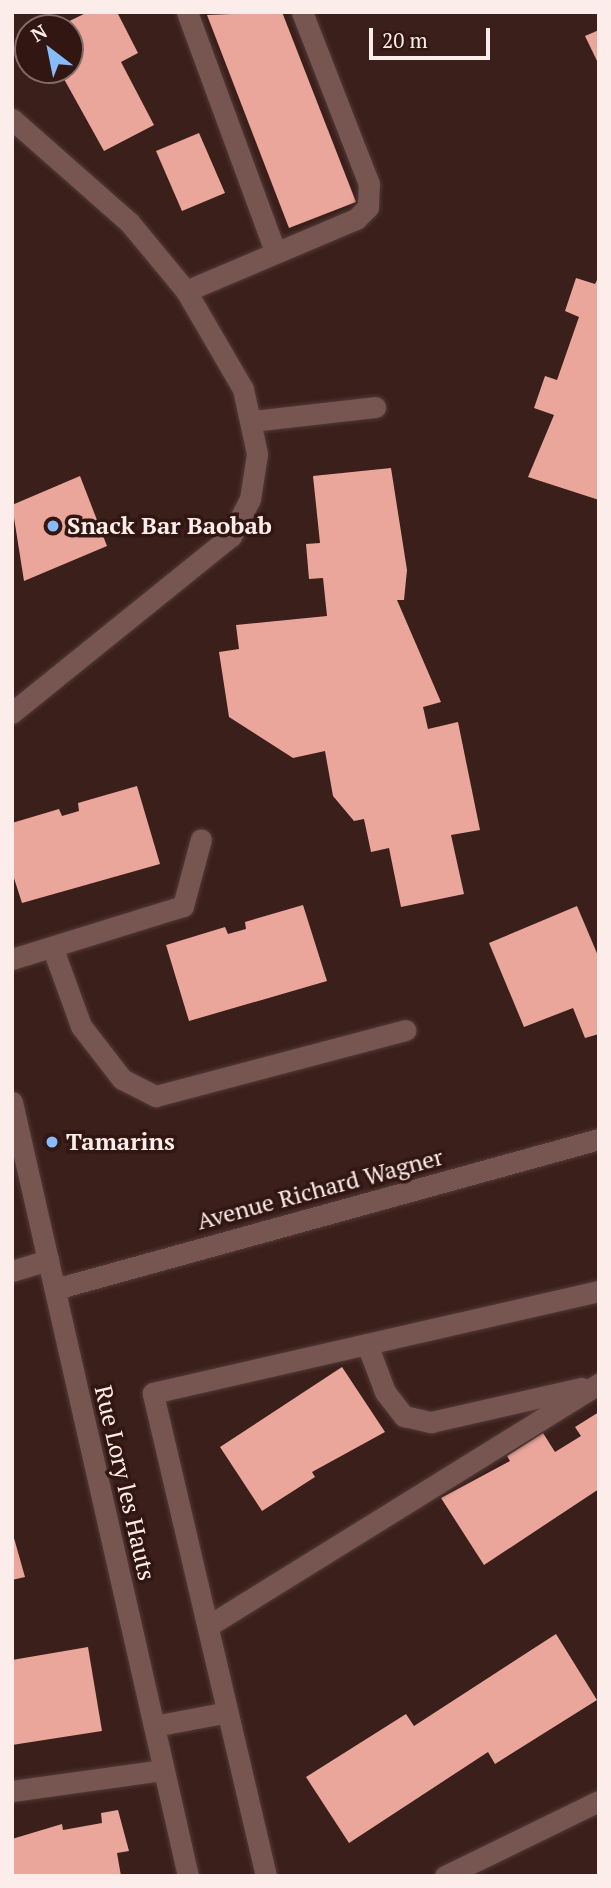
<!DOCTYPE html>
<style>
body{margin:0}
#map{position:relative;width:611px;height:1888px;overflow:hidden;background:#3b1f1b;font-family:"PT Serif",serif}
div>[style]{position:absolute}
[style*='--x']{left:calc(var(--x)*1px);top:calc(var(--y)*1px);width:calc(var(--w)*1px);rotate:calc(var(--a)*1deg)}
.building>*{inset:0;background:#eba69b}
.roads{filter:drop-shadow(0 0 2px #513a38) drop-shadow(0 0 2px #513a38)}
.minor>*{height:21px;margin:-10.5px;padding:0 10.5px;transform-origin:10.5px;border-radius:10.5px;background:#775651}
.dots>*{width:19px;height:19px;translate:-50% -50%;box-sizing:border-box;border:4px solid #311612;border-radius:50%}
span{translate:-50% -50%;white-space:nowrap;text-align:center;line-height:1.15;-webkit-text-stroke:7px #311612;paint-order:stroke}
.poi-label{font-size:24px;color:#fdedea;font-weight:700}
.left{translate:0 -50%;text-align:left}
.street-label{font-size:24px;color:#fdedea}
.frame{position:absolute;inset:0;border:14px solid #fdedea;pointer-events:none}
.north{position:absolute;left:14px;top:14px;width:70px;height:70px;box-sizing:border-box;background:#311612;border:2px solid #836c68;border-radius:50%;rotate:328deg;font-size:19px;font-weight:700;line-height:28px;text-align:center;color:#fdedea}
.north::after{content:'';display:block;margin:auto;width:24px;height:32px;background:#88bbfc;clip-path:polygon(50% 0,100% 100%,50% 72%,0 100%)}
.scale{position:absolute;left:369px;top:28px;width:121px;height:32px;box-sizing:border-box;border:4px solid #fdedea;border-top:0;padding-left:9px;font-size:21px;line-height:24px;white-space:nowrap;color:#fdedea;-webkit-text-stroke:5px #311612;paint-order:stroke}
</style>
<div id="map">
<div class="building">
<div style="clip-path:polygon(88px 12px,117px 12px,138px 53px,121px 62px,154px 125px,104px 151px,59px 70px,70px 70px,70px 28px,55px 28px)"></div>
<div style="clip-path:polygon(282px 12px,356px 202px,289px 228px,207px 15px)"></div>
<div style="clip-path:polygon(599px 30px,599px 65px,585px 36px)"></div>
<div style="clip-path:polygon(199px 133px,225px 193px,182px 211px,156px 151px)"></div>
<div style="clip-path:polygon(599px 276px,599px 500px,528px 477px,554px 415px,534px 408px,545px 376px,557px 380px,579px 317px,565px 311px,576px 278px,595px 284px)"></div>
<div style="clip-path:polygon(391px 468px,407px 570px,404px 600px,397px 600px,441px 702px,423px 707px,428px 729px,458px 722px,480px 830px,451px 835px,464px 894px,401px 907px,389px 848px,371px 852px,364px 819px,354px 821px,333px 796px,325px 751px,293px 758px,229px 717px,219px 652px,239px 649px,236px 625px,327px 616px,323px 578px,309px 579px,306px 544px,320px 543px,313px 476px)"></div>
<div style="clip-path:polygon(80px 476px,107px 546px,24px 581px,12px 505px)"></div>
<div style="clip-path:polygon(137px 786px,160px 864px,22px 903px,12px 872px,12px 823px,59px 809px,62px 816px,79px 811px,78px 803px)"></div>
<div style="clip-path:polygon(303px 905px,327px 981px,189px 1021px,166px 945px,225px 927px,228px 934px,246px 929px,245px 922px)"></div>
<div style="clip-path:polygon(577px 906px,599px 958px,599px 1034px,585px 1038px,573px 1008px,524px 1027px,489px 943px)"></div>
<div style="clip-path:polygon(342px 1367px,385px 1432px,312px 1472px,315px 1477px,262px 1511px,220px 1447px)"></div>
<div style="clip-path:polygon(599px 1412px,599px 1489px,484px 1565px,441px 1498px,510px 1461px,507px 1456px,543px 1433px,555px 1452px,581px 1436px,575px 1427px)"></div>
<div style="clip-path:polygon(12px 1531px,25px 1577px,12px 1580px)"></div>
<div style="clip-path:polygon(556px 1634px,597px 1700px,495px 1764px,488px 1752px,349px 1843px,306px 1777px,406px 1714px,414px 1726px)"></div>
<div style="clip-path:polygon(88px 1647px,102px 1731px,12px 1745px,12px 1660px)"></div>
<div style="clip-path:polygon(118px 1810px,129px 1851px,117px 1853px,121px 1876px,12px 1876px,12px 1839px,62px 1824px,63px 1830px,102px 1823px,101px 1813px)"></div>
</div>
<div class="roads">
<div class="minor">
<div style="--x:187;--y:12;--w:255;--a:69.8"></div>
<div style="--x:12;--y:119;--w:156;--a:41.4"></div>
<div style="--x:129;--y:222;--w:89;--a:50.4"></div>
<div style="--x:186;--y:291;--w:113;--a:59.8"></div>
<div style="--x:243;--y:389;--w:66;--a:77.8"></div>
<div style="--x:257;--y:454;--w:46;--a:98.8"></div>
<div style="--x:250;--y:499;--w:42;--a:117.2"></div>
<div style="--x:231;--y:536;--w:282;--a:141.1"></div>
<div style="--x:186;--y:291;--w:185;--a:-23"></div>
<div style="--x:356;--y:219;--w:17;--a:-45"></div>
<div style="--x:368;--y:207;--w:23;--a:-88"></div>
<div style="--x:369;--y:184;--w:185;--a:-111.3"></div>
<div style="--x:253;--y:421;--w:123;--a:-6.5"></div>
<div style="--x:53;--y:949;--w:82;--a:70"></div>
<div style="--x:81;--y:1026;--w:67;--a:52.3"></div>
<div style="--x:122;--y:1079;--w:38;--a:27"></div>
<div style="--x:156;--y:1096;--w:258;--a:-14.8"></div>
<div style="--x:12;--y:959;--w:179;--a:-17.2"></div>
<div style="--x:183;--y:906;--w:69;--a:-75"></div>
<div style="--x:12;--y:1102;--w:794;--a:77.19"></div>
<div style="--x:12;--y:1271;--w:38;--a:-17"></div>
<div style="--x:55;--y:1289;--w:564;--a:-15.42"></div>
<div style="--x:367;--y:1344;--w:51;--a:69.4"></div>
<div style="--x:385;--y:1392;--w:31;--a:52"></div>
<div style="--x:404;--y:1416;--w:28;--a:13"></div>
<div style="--x:431;--y:1422;--w:154;--a:-12.8"></div>
<div style="--x:208;--y:1626;--w:460;--a:-31.8"></div>
<div style="--x:154;--y:1726;--w:75;--a:-10.7"></div>
<div style="--x:12;--y:1791;--w:153;--a:-7.9"></div>
<div style="--x:266;--y:1876;--w:496;--a:-103.2"></div>
<div style="--x:153;--y:1393;--w:458;--a:-12.9"></div>
<div style="--x:445;--y:1876;--w:171;--a:-26"></div>
</div>
</div>
<div class="dots">
<div style="left:53px;top:526px;background:#88bbfc"></div>
<div style="left:52px;top:1142px;background:#88bbfc"></div>
</div>
<div class="poi-label">
<span class="left" style="left:67px;top:526px">Snack Bar Baobab</span>
<span class="left" style="left:66px;top:1142px">Tamarins</span>
</div>
<div class="street-label">
<span style="left:320px;top:1189px;rotate:-15deg">Avenue Richard Wagner</span>
<span style="left:125px;top:1483px;rotate:77deg">Rue Lory les Hauts</span>
</div>
<div class="frame"></div>
<div class="north">N</div>
<div class="scale">20 m</div>
</div>
